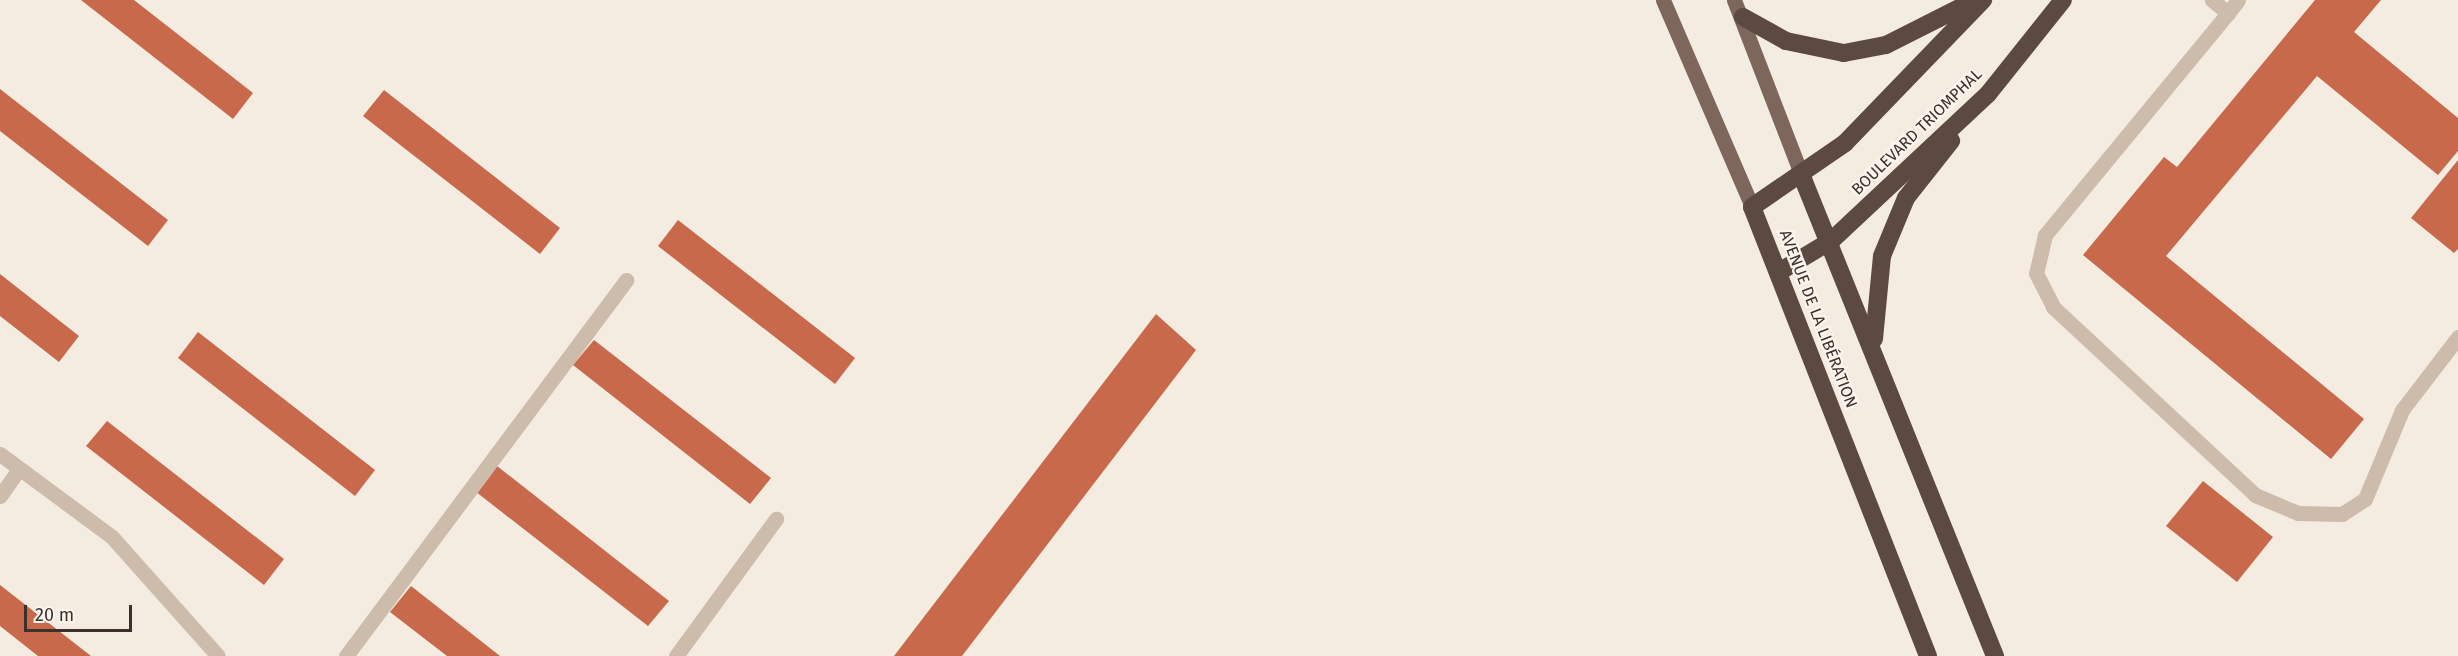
<!DOCTYPE html>
<meta charset="utf-8">
<style>
body{margin:0}
#map{position:relative;width:2458px;height:656px;overflow:hidden;background:#f4ebe1;font-family:"Fira Sans",sans-serif}
div>[style]{position:absolute}
[style*='--x']{left:calc(var(--x)*1px);top:calc(var(--y)*1px);width:calc(var(--w)*1px);rotate:calc(var(--a)*1deg)}
.building>*{inset:0;background:#c8694b}
.lane>*{height:15px;margin:-7.5px;padding:0 7.5px;transform-origin:7.5px;border-radius:7.5px;background:#cdbbac}
.street>*{height:15px;margin:-7.5px;padding:0 7.5px;transform-origin:7.5px;border-radius:7.5px;background:#cdbbac}
.primary>*{height:15px;margin:-7.5px;padding:0 7.5px;transform-origin:7.5px;border-radius:7.5px;background:#7d675c}
.highway>*{height:18px;margin:-9px;padding:0 9px;transform-origin:9px;border-radius:9px;background:#5c4a42}
span{translate:-50% -50%;white-space:nowrap;text-align:center;line-height:1.15;-webkit-text-stroke:4.5px #fbf5ee;paint-order:stroke}
.street-label{font-size:16px;color:#3b302b}
.scale{position:absolute;left:24px;top:605px;width:108px;height:27px;box-sizing:border-box;border:3px solid #3b302b;border-top:0;padding-left:8px;font-size:18px;line-height:21px;white-space:nowrap;color:#3b302b;-webkit-text-stroke:4px #fbf5ee;paint-order:stroke}
</style>
<div id="map">
<div class="building">
<div style="clip-path:polygon(81px 0,134px 0,253px 93px,233px 119px)"></div>
<div style="clip-path:polygon(2315px 0,2381px 0,2354px 32px,2458px 118px,2458px 151px,2438px 175px,2317px 76px,2166px 256px,2364px 419px,2331px 459px,2083px 255px,2164px 157px,2177px 167px)"></div>
<div style="clip-path:polygon(0 89px,168px 220px,148px 246px,0 131px)"></div>
<div style="clip-path:polygon(384px 90px,560px 228px,540px 254px,363px 116px)"></div>
<div style="clip-path:polygon(2458px 160px,2458px 249px,2454px 253px,2411px 218px)"></div>
<div style="clip-path:polygon(678px 220px,855px 358px,835px 384px,658px 246px)"></div>
<div style="clip-path:polygon(0 274px,79px 336px,59px 362px,0 316px)"></div>
<div style="clip-path:polygon(1156px 314px,1196px 350px,962px 656px,894px 656px)"></div>
<div style="clip-path:polygon(198px 332px,375px 470px,355px 496px,178px 358px)"></div>
<div style="clip-path:polygon(594px 340px,771px 478px,750px 504px,573px 365px)"></div>
<div style="clip-path:polygon(107px 421px,284px 559px,264px 585px,86px 446px)"></div>
<div style="clip-path:polygon(492px 462px,669px 601px,648px 626px,471px 488px)"></div>
<div style="clip-path:polygon(2203px 481px,2273px 537px,2237px 582px,2166px 526px)"></div>
<div style="clip-path:polygon(0 585px,91px 656px,38px 656px,0 626px)"></div>
<div style="clip-path:polygon(411px 586px,500px 656px,447px 656px,390px 612px)"></div>
</div>
<div class="lane">
<div style="--x:2212;--y:0;--w:21;--a:39"></div>
<div style="--x:2228;--y:13;--w:288;--a:129.5"></div>
<div style="--x:2045;--y:235;--w:39;--a:103"></div>
<div style="--x:2036;--y:273;--w:38;--a:63"></div>
<div style="--x:2053;--y:307;--w:276;--a:42.9"></div>
<div style="--x:2255;--y:495;--w:47;--a:22.7"></div>
<div style="--x:2298;--y:513;--w:44;--a:1.3"></div>
<div style="--x:2342;--y:514;--w:27;--a:-33"></div>
<div style="--x:2365;--y:499;--w:96;--a:-67.4"></div>
<div style="--x:2402;--y:410;--w:92;--a:-52.5"></div>
<div style="--x:2228;--y:13;--w:16;--a:-52"></div>
<div style="--x:0;--y:496;--w:33;--a:-55"></div>
</div>
<div class="street">
<div style="--x:0;--y:454;--w:139;--a:36.5"></div>
<div style="--x:112;--y:537;--w:159;--a:48.3"></div>
<div style="--x:346;--y:656;--w:469;--a:-53.3"></div>
<div style="--x:676;--y:656;--w:170;--a:-53.9"></div>
</div>
<div class="primary">
<div style="--x:1663;--y:0;--w:225;--a:66.7"></div>
<div style="--x:1734;--y:0;--w:186;--a:68.9"></div>
</div>
<div class="highway">
<div style="--x:1743;--y:17;--w:49;--a:29.2"></div>
<div style="--x:1786;--y:41;--w:59;--a:11.7"></div>
<div style="--x:1844;--y:53;--w:43;--a:-10.8"></div>
<div style="--x:1886;--y:45;--w:100;--a:-26.8"></div>
<div style="--x:1801;--y:174;--w:520;--a:68.08"></div>
<div style="--x:1779;--y:272;--w:62;--a:-31.1"></div>
<div style="--x:1832;--y:240;--w:214;--a:-43.1"></div>
<div style="--x:1988;--y:94;--w:120;--a:-51.4"></div>
<div style="--x:1874;--y:339;--w:83;--a:-84.5"></div>
<div style="--x:1882;--y:256;--w:63;--a:-67.5"></div>
<div style="--x:1906;--y:198;--w:73;--a:-51.7"></div>
<div style="--x:1928;--y:656;--w:482;--a:-111.4"></div>
<div style="--x:1752;--y:207;--w:113;--a:-34.5"></div>
<div style="--x:1845;--y:143;--w:199;--a:-46"></div>
</div>
<div class="street-label">
<span style="left:1917px;top:132px;rotate:-44deg">BOULEVARD TRIOMPHAL</span>
<span style="left:1818px;top:319px;rotate:69deg">AVENUE DE LA LIBÉRATION</span>
</div>
<div class="scale">20 m</div>
</div>
